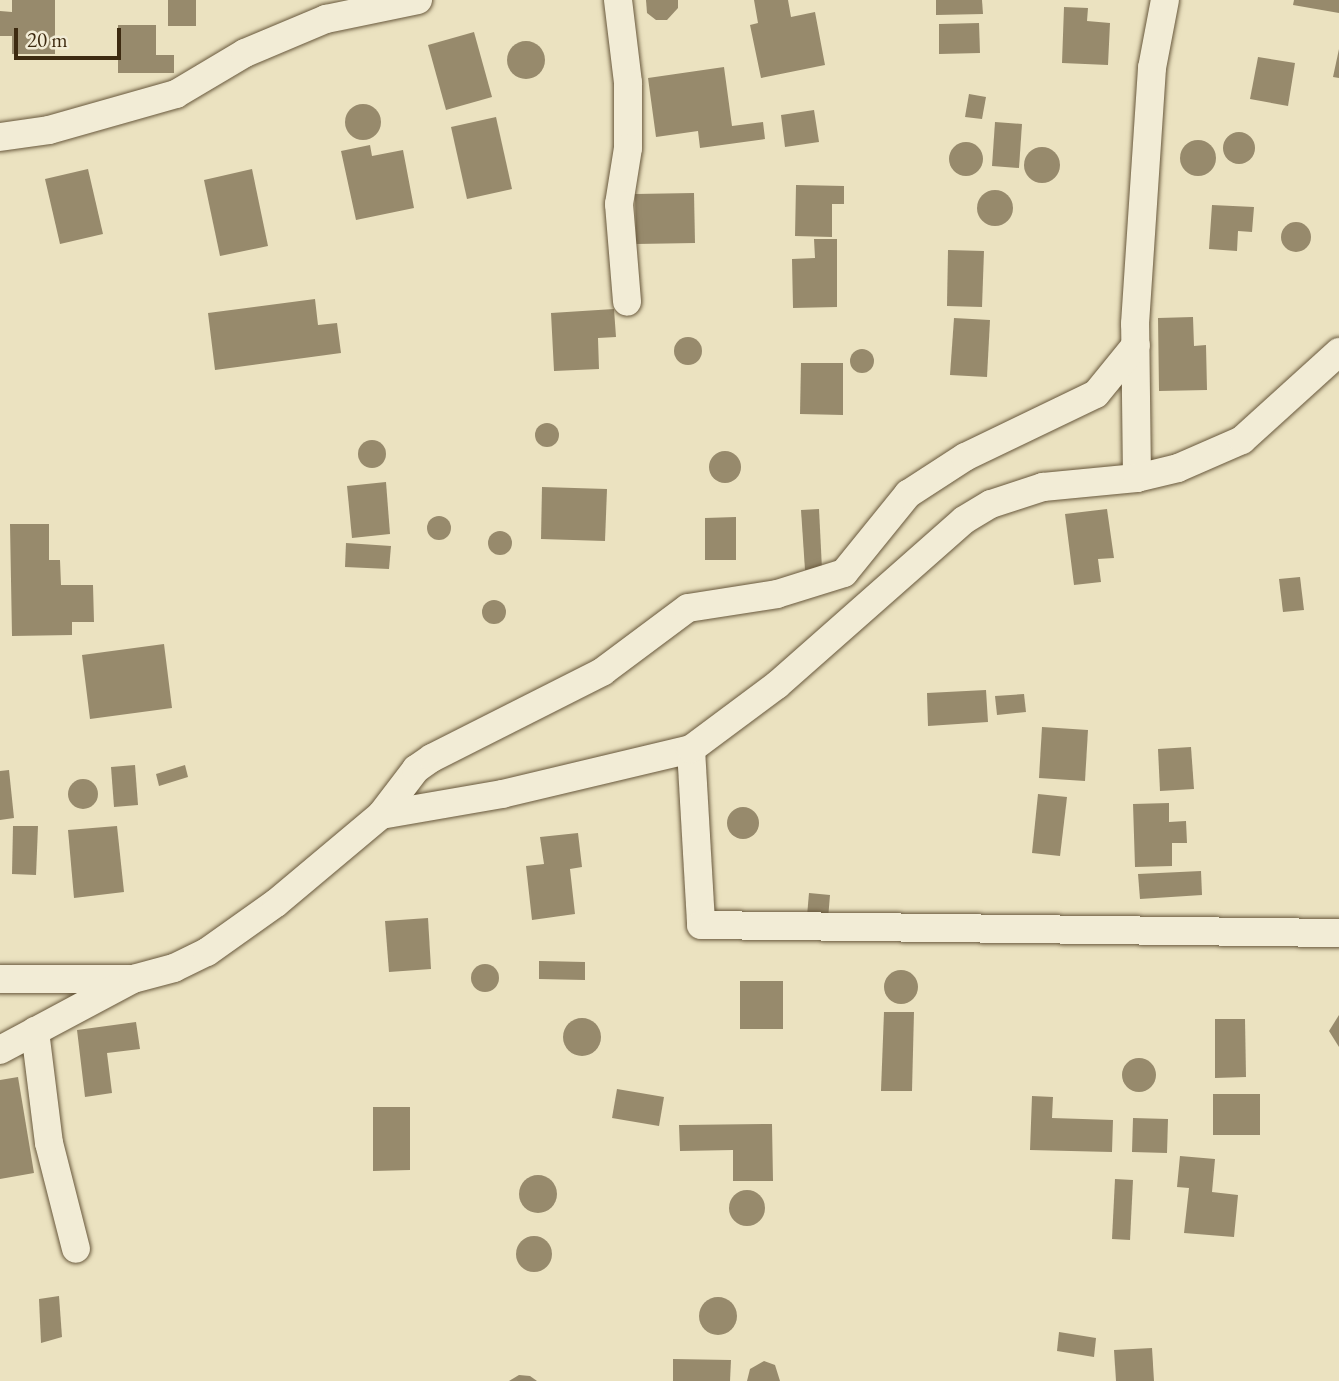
<!DOCTYPE html>
<style>
body{margin:0}
#map{position:relative;width:1339px;height:1381px;overflow:hidden;background:#ebe2c0;font-family:"EB Garamond",serif}
div>[style]{position:absolute}
[style*='--x']{left:calc(var(--x)*1px);top:calc(var(--y)*1px);width:calc(var(--w)*1px);rotate:calc(var(--a)*1deg)}
.building>*{inset:0;background:#978a6c}
.round{border-radius:50%}
.roads{filter:drop-shadow(0 0 2px #68583c) drop-shadow(0 0 2px #68583c)}
.minor>*{height:28px;margin:-14px;padding:0 14px;transform-origin:14px;border-radius:14px;background:#f2ecd6}
span{translate:-50% -50%;white-space:nowrap;text-align:center;line-height:1.15;-webkit-text-stroke:6px #f2ecd6;paint-order:stroke}
.scale{position:absolute;left:14px;top:28px;width:107px;height:32px;box-sizing:border-box;border:4px solid #3d2a10;border-top:0;padding-left:9px;font-size:21px;line-height:24px;white-space:nowrap;color:#3d2a10;-webkit-text-stroke:5px #f2ecd6;paint-order:stroke}
</style>
<div id="map">
<div class="building">
<div style="clip-path:polygon(12px 0,55px 0,55px 54px,12px 54px,12px 36px,0 36px,0 11px,12px 12px)"></div>
<div style="clip-path:polygon(168px 0,196px 0,196px 26px,168px 26px)"></div>
<div style="clip-path:polygon(646px 0,678px 0,678px 8px,667px 20px,656px 20px,647px 13px)"></div>
<div style="clip-path:polygon(754px 0,788px 0,791px 17px,815px 12px,825px 65px,761px 78px,750px 25px,758px 23px)"></div>
<div style="clip-path:polygon(936px 0,982px 0,983px 14px,936px 15px)"></div>
<div style="clip-path:polygon(1294px 0,1339px 0,1339px 13px,1293px 5px)"></div>
<div style="clip-path:polygon(1064px 7px,1088px 8px,1087px 21px,1110px 23px,1108px 65px,1062px 63px)"></div>
<div style="clip-path:polygon(979px 23px,980px 53px,939px 54px,939px 24px)"></div>
<div style="clip-path:polygon(118px 25px,156px 25px,156px 55px,174px 55px,174px 73px,118px 73px)"></div>
<div style="clip-path:polygon(474px 32px,492px 97px,446px 110px,428px 45px)"></div>
<div class="round" style="left:507px;top:41px;width:38px;height:38px"></div>
<div style="clip-path:polygon(1339px 49px,1339px 78px,1333px 77px)"></div>
<div style="clip-path:polygon(1258px 57px,1295px 63px,1288px 106px,1250px 99px)"></div>
<div style="clip-path:polygon(724px 67px,732px 126px,763px 122px,765px 139px,700px 148px,698px 131px,656px 137px,648px 78px)"></div>
<div style="clip-path:polygon(969px 94px,986px 97px,982px 119px,965px 117px)"></div>
<div class="round" style="left:345px;top:104px;width:36px;height:36px"></div>
<div style="clip-path:polygon(814px 110px,819px 142px,785px 147px,781px 115px)"></div>
<div style="clip-path:polygon(496px 117px,512px 189px,467px 199px,451px 127px)"></div>
<div style="clip-path:polygon(995px 122px,1022px 124px,1019px 168px,992px 166px)"></div>
<div class="round" style="left:1223px;top:132px;width:32px;height:32px"></div>
<div class="round" style="left:1180px;top:140px;width:36px;height:36px"></div>
<div class="round" style="left:949px;top:142px;width:34px;height:34px"></div>
<div style="clip-path:polygon(370px 145px,372px 156px,403px 150px,414px 208px,356px 220px,341px 151px)"></div>
<div class="round" style="left:1024px;top:147px;width:36px;height:36px"></div>
<div style="clip-path:polygon(88px 169px,103px 234px,60px 244px,45px 179px)"></div>
<div style="clip-path:polygon(252px 169px,268px 246px,220px 256px,204px 180px)"></div>
<div style="clip-path:polygon(796px 185px,844px 186px,844px 204px,832px 204px,832px 237px,795px 236px)"></div>
<div class="round" style="left:977px;top:190px;width:36px;height:36px"></div>
<div style="clip-path:polygon(694px 193px,695px 243px,636px 244px,635px 194px)"></div>
<div style="clip-path:polygon(1212px 205px,1254px 207px,1252px 232px,1238px 231px,1237px 251px,1209px 249px)"></div>
<div class="round" style="left:1281px;top:222px;width:30px;height:30px"></div>
<div style="clip-path:polygon(814px 239px,837px 239px,837px 307px,793px 308px,792px 259px,815px 258px)"></div>
<div style="clip-path:polygon(948px 250px,984px 251px,982px 307px,947px 306px)"></div>
<div style="clip-path:polygon(315px 299px,318px 325px,337px 323px,341px 353px,215px 370px,208px 313px)"></div>
<div style="clip-path:polygon(614px 309px,616px 337px,598px 338px,599px 369px,554px 371px,551px 313px)"></div>
<div style="clip-path:polygon(1193px 317px,1194px 346px,1206px 345px,1207px 390px,1159px 391px,1158px 318px)"></div>
<div style="clip-path:polygon(954px 318px,990px 320px,987px 377px,950px 375px)"></div>
<div class="round" style="left:674px;top:337px;width:28px;height:28px"></div>
<div class="round" style="left:850px;top:349px;width:24px;height:24px"></div>
<div style="clip-path:polygon(801px 363px,843px 363px,843px 415px,800px 414px)"></div>
<div class="round" style="left:535px;top:423px;width:24px;height:24px"></div>
<div class="round" style="left:358px;top:440px;width:28px;height:28px"></div>
<div class="round" style="left:709px;top:451px;width:32px;height:32px"></div>
<div style="clip-path:polygon(386px 482px,390px 534px,352px 538px,347px 486px)"></div>
<div style="clip-path:polygon(542px 487px,607px 489px,605px 541px,541px 539px)"></div>
<div style="clip-path:polygon(819px 509px,822px 569px,805px 570px,801px 510px)"></div>
<div style="clip-path:polygon(1107px 509px,1114px 558px,1098px 559px,1101px 582px,1074px 585px,1065px 514px)"></div>
<div class="round" style="left:427px;top:516px;width:24px;height:24px"></div>
<div style="clip-path:polygon(736px 517px,736px 560px,705px 560px,705px 518px)"></div>
<div style="clip-path:polygon(10px 524px,49px 524px,49px 560px,60px 560px,61px 585px,93px 585px,94px 622px,72px 622px,72px 635px,12px 636px)"></div>
<div class="round" style="left:488px;top:531px;width:24px;height:24px"></div>
<div style="clip-path:polygon(346px 543px,391px 546px,389px 569px,345px 567px)"></div>
<div style="clip-path:polygon(1300px 577px,1304px 610px,1283px 612px,1279px 579px)"></div>
<div class="round" style="left:482px;top:600px;width:24px;height:24px"></div>
<div style="clip-path:polygon(164px 644px,172px 708px,90px 719px,82px 655px)"></div>
<div style="clip-path:polygon(986px 690px,988px 722px,928px 726px,927px 693px)"></div>
<div style="clip-path:polygon(1024px 694px,1026px 712px,997px 715px,995px 696px)"></div>
<div style="clip-path:polygon(1042px 727px,1088px 730px,1085px 781px,1039px 778px)"></div>
<div style="clip-path:polygon(1191px 747px,1194px 789px,1160px 791px,1158px 749px)"></div>
<div style="clip-path:polygon(135px 765px,138px 805px,114px 807px,111px 767px)"></div>
<div style="clip-path:polygon(185px 765px,188px 777px,159px 786px,156px 774px)"></div>
<div style="clip-path:polygon(9px 770px,14px 818px,0 820px,0 771px)"></div>
<div class="round" style="left:68px;top:779px;width:30px;height:30px"></div>
<div style="clip-path:polygon(1038px 794px,1067px 797px,1060px 856px,1032px 853px)"></div>
<div style="clip-path:polygon(1169px 803px,1169px 822px,1186px 821px,1187px 843px,1172px 843px,1172px 866px,1135px 867px,1133px 804px)"></div>
<div class="round" style="left:727px;top:807px;width:32px;height:32px"></div>
<div style="clip-path:polygon(13px 826px,38px 826px,36px 875px,12px 874px)"></div>
<div style="clip-path:polygon(117px 826px,124px 892px,74px 898px,68px 830px)"></div>
<div style="clip-path:polygon(578px 833px,582px 867px,570px 869px,575px 914px,532px 920px,526px 866px,544px 864px,540px 837px)"></div>
<div style="clip-path:polygon(1201px 871px,1202px 895px,1140px 899px,1138px 874px)"></div>
<div style="clip-path:polygon(809px 893px,830px 895px,828px 919px,807px 916px)"></div>
<div style="clip-path:polygon(428px 918px,431px 969px,389px 972px,385px 921px)"></div>
<div style="clip-path:polygon(539px 961px,585px 962px,585px 980px,539px 979px)"></div>
<div class="round" style="left:471px;top:964px;width:28px;height:28px"></div>
<div class="round" style="left:884px;top:970px;width:34px;height:34px"></div>
<div style="clip-path:polygon(740px 981px,783px 981px,783px 1029px,740px 1029px)"></div>
<div style="clip-path:polygon(884px 1012px,914px 1012px,912px 1091px,881px 1091px)"></div>
<div style="clip-path:polygon(1339px 1015px,1339px 1047px,1329px 1031px)"></div>
<div class="round" style="left:563px;top:1018px;width:38px;height:38px"></div>
<div style="clip-path:polygon(1215px 1019px,1245px 1019px,1246px 1077px,1215px 1078px)"></div>
<div style="clip-path:polygon(136px 1022px,140px 1049px,107px 1053px,112px 1093px,85px 1097px,77px 1030px)"></div>
<div class="round" style="left:1122px;top:1058px;width:34px;height:34px"></div>
<div style="clip-path:polygon(18px 1077px,34px 1173px,0 1179px,0 1080px)"></div>
<div style="clip-path:polygon(617px 1089px,664px 1097px,659px 1126px,612px 1118px)"></div>
<div style="clip-path:polygon(1213px 1094px,1260px 1094px,1260px 1135px,1213px 1135px)"></div>
<div style="clip-path:polygon(1032px 1096px,1053px 1097px,1052px 1118px,1113px 1120px,1112px 1152px,1030px 1150px)"></div>
<div style="clip-path:polygon(373px 1107px,410px 1107px,410px 1170px,373px 1171px)"></div>
<div style="clip-path:polygon(1133px 1118px,1168px 1119px,1167px 1153px,1132px 1152px)"></div>
<div style="clip-path:polygon(772px 1124px,773px 1181px,733px 1181px,733px 1150px,680px 1151px,679px 1125px)"></div>
<div style="clip-path:polygon(1180px 1156px,1215px 1159px,1212px 1192px,1238px 1195px,1234px 1237px,1184px 1233px,1189px 1188px,1177px 1187px)"></div>
<div class="round" style="left:519px;top:1175px;width:38px;height:38px"></div>
<div style="clip-path:polygon(1115px 1179px,1133px 1180px,1130px 1240px,1112px 1239px)"></div>
<div class="round" style="left:729px;top:1190px;width:36px;height:36px"></div>
<div class="round" style="left:516px;top:1236px;width:36px;height:36px"></div>
<div style="clip-path:polygon(59px 1296px,62px 1337px,41px 1343px,39px 1299px)"></div>
<div class="round" style="left:699px;top:1297px;width:38px;height:38px"></div>
<div style="clip-path:polygon(1059px 1332px,1096px 1338px,1094px 1357px,1057px 1351px)"></div>
<div style="clip-path:polygon(1152px 1348px,1154px 1381px,1116px 1381px,1114px 1350px)"></div>
<div style="clip-path:polygon(673px 1359px,731px 1360px,730px 1381px,673px 1381px)"></div>
<div style="clip-path:polygon(764px 1361px,775px 1365px,780px 1381px,747px 1381px,750px 1369px)"></div>
<div style="clip-path:polygon(519px 1375px,530px 1376px,537px 1381px,509px 1381px)"></div>
</div>
<div class="roads">
<div class="minor">
<div style="--x:618;--y:0;--w:84;--a:83.1"></div>
<div style="--x:628;--y:83;--w:65;--a:90"></div>
<div style="--x:628;--y:148;--w:57;--a:99.1"></div>
<div style="--x:619;--y:204;--w:98;--a:85.3"></div>
<div style="--x:0;--y:137;--w:49;--a:-8.1"></div>
<div style="--x:49;--y:130;--w:132;--a:-15.8"></div>
<div style="--x:176;--y:94;--w:80;--a:-30.7"></div>
<div style="--x:245;--y:53;--w:88;--a:-22.8"></div>
<div style="--x:326;--y:19;--w:94;--a:-11.7"></div>
<div style="--x:1137;--y:478;--w:154;--a:-90.7"></div>
<div style="--x:1135;--y:324;--w:257;--a:-86.2"></div>
<div style="--x:1152;--y:68;--w:69;--a:-79.2"></div>
<div style="--x:691;--y:749;--w:176;--a:86.7"></div>
<div style="--x:701;--y:925;--w:638;--a:0.72"></div>
<div style="--x:381;--y:815;--w:58;--a:-52.7"></div>
<div style="--x:416;--y:769;--w:19;--a:-35"></div>
<div style="--x:432;--y:758;--w:191;--a:-26.8"></div>
<div style="--x:602;--y:672;--w:107;--a:-36.7"></div>
<div style="--x:688;--y:608;--w:90;--a:-8.9"></div>
<div style="--x:777;--y:594;--w:70;--a:-17.4"></div>
<div style="--x:844;--y:573;--w:102;--a:-51"></div>
<div style="--x:908;--y:494;--w:68;--a:-33"></div>
<div style="--x:965;--y:457;--w:145;--a:-25.7"></div>
<div style="--x:1096;--y:394;--w:63;--a:-50.8"></div>
<div style="--x:0;--y:979;--w:130;--a:0"></div>
<div style="--x:35;--y:1031;--w:113;--a:82.9"></div>
<div style="--x:49;--y:1143;--w:109;--a:75.7"></div>
<div style="--x:0;--y:1050;--w:151;--a:-28.1"></div>
<div style="--x:133;--y:979;--w:42;--a:-15"></div>
<div style="--x:174;--y:968;--w:37;--a:-26"></div>
<div style="--x:207;--y:952;--w:85;--a:-35.4"></div>
<div style="--x:276;--y:903;--w:137;--a:-40"></div>
<div style="--x:381;--y:815;--w:123;--a:-9.8"></div>
<div style="--x:502;--y:794;--w:194;--a:-13.4"></div>
<div style="--x:691;--y:749;--w:107;--a:-36.7"></div>
<div style="--x:777;--y:685;--w:249;--a:-41.4"></div>
<div style="--x:964;--y:520;--w:31;--a:-31"></div>
<div style="--x:991;--y:504;--w:55;--a:-18.1"></div>
<div style="--x:1043;--y:487;--w:94;--a:-5.5"></div>
<div style="--x:1137;--y:478;--w:42;--a:-13.7"></div>
<div style="--x:1178;--y:468;--w:70;--a:-23.6"></div>
<div style="--x:1242;--y:440;--w:131;--a:-42.2"></div>
</div>
</div>
<div class="scale">20 m</div>
</div>
